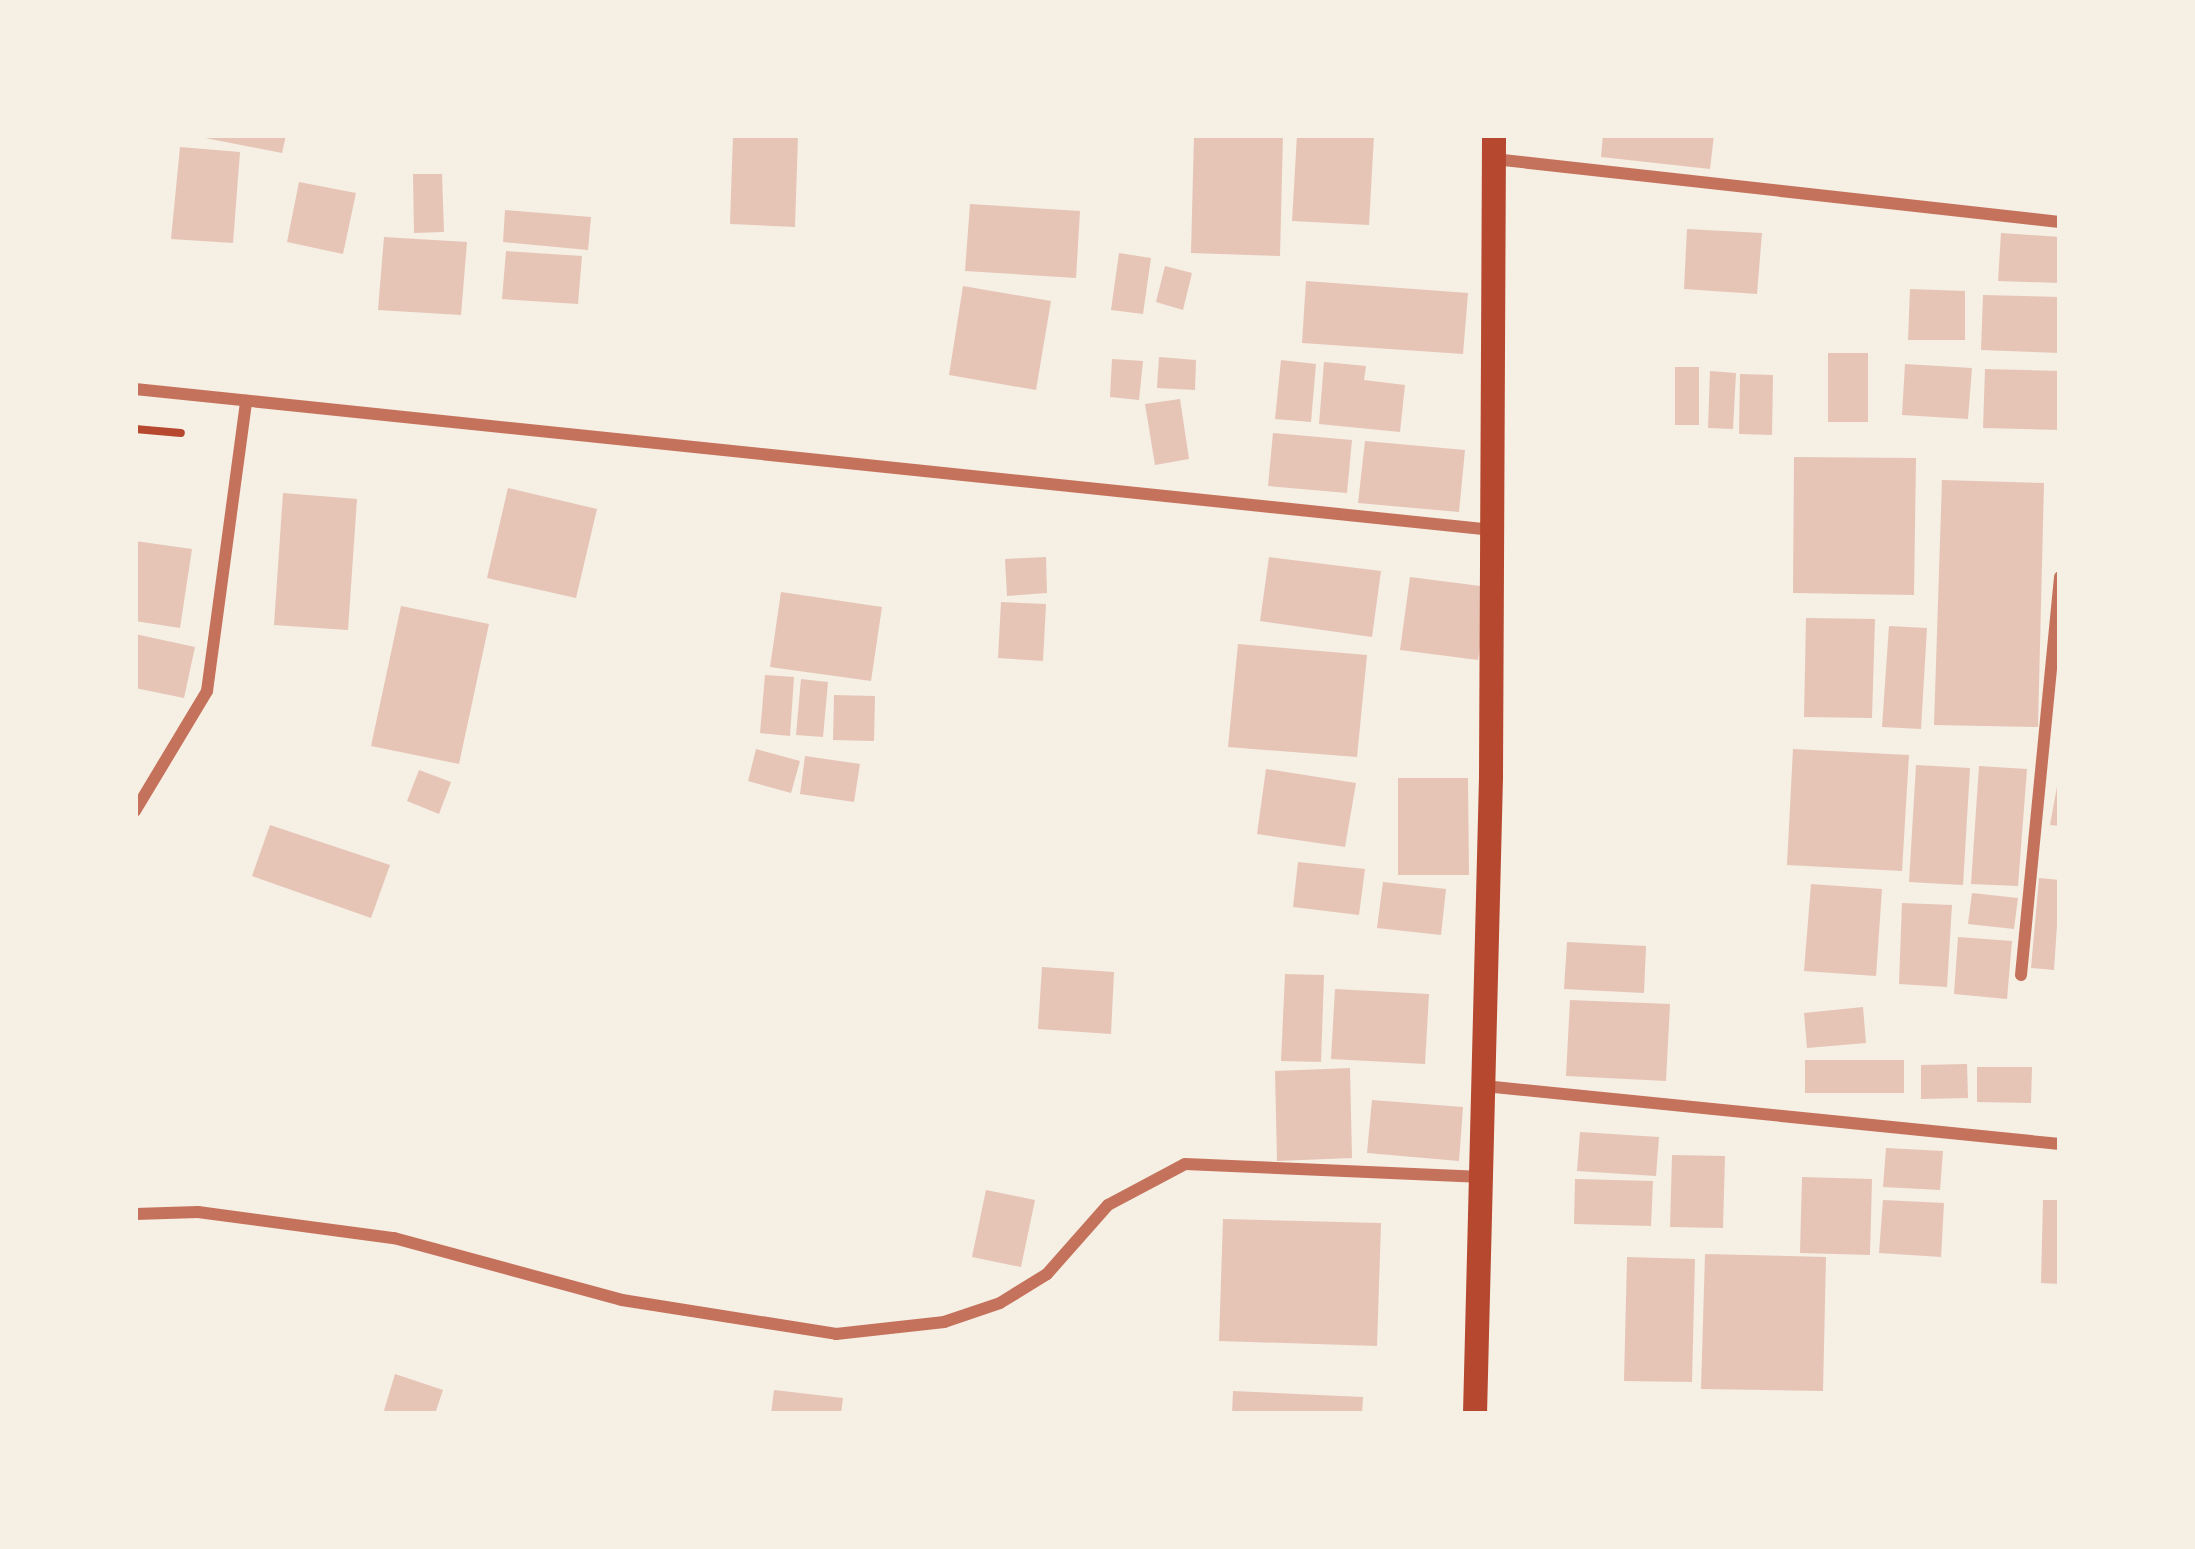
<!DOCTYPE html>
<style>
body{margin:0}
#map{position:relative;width:2195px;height:1549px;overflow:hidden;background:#f6efe4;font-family:"Alegreya Sans",sans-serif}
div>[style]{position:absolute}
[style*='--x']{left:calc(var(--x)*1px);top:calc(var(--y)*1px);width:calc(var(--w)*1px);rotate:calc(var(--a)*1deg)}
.building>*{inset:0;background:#e6c5b7}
.path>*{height:8px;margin:-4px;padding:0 4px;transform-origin:4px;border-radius:4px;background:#b5482f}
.minor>*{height:12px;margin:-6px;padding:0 6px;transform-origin:6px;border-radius:6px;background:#c5725c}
.secondary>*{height:24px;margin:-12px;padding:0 12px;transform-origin:12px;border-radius:12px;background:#b5482f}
span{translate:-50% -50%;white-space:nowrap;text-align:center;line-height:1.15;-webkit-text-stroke:12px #f6efe4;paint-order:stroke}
.frame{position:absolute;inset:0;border:138px solid #f6efe4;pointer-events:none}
</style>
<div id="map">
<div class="building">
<div style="clip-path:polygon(190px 135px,286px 135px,282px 153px)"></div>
<div style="clip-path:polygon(733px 135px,798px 135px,795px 227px,730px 224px)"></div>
<div style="clip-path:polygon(1194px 135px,1283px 135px,1280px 256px,1191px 253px)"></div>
<div style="clip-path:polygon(1297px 135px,1374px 135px,1369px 225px,1292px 221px)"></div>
<div style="clip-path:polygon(1603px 135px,1714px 135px,1710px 169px,1601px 157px)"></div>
<div style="clip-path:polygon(180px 147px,240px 152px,233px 243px,171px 239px)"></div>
<div style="clip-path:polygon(413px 174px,442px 174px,444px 232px,414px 233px)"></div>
<div style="clip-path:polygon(299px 182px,356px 193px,343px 254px,287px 242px)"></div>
<div style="clip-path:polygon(970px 204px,1080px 211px,1076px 278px,965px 271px)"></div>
<div style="clip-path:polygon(505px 210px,591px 217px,588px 250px,503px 242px)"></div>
<div style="clip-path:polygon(1687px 229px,1762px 233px,1757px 294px,1684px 289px)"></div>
<div style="clip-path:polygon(2001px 233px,2060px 237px,2060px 283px,1998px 281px)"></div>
<div style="clip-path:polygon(384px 237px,467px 242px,461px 315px,378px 310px)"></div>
<div style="clip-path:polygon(506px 251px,582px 256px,578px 304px,502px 299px)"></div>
<div style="clip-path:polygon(1119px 253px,1151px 258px,1143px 314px,1111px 310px)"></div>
<div style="clip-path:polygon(1165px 266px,1192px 273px,1183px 310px,1156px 302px)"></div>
<div style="clip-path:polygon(1306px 281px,1468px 293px,1463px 354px,1302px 343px)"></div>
<div style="clip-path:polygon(963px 286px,1051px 301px,1036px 390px,949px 375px)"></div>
<div style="clip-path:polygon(1910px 289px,1965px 291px,1965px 340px,1908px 340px)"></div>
<div style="clip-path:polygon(1983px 295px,2060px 297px,2060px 353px,1981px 350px)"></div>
<div style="clip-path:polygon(1828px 353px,1868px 353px,1868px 422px,1828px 422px)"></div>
<div style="clip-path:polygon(1159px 357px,1196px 360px,1195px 390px,1157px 388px)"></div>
<div style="clip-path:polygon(1112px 359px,1143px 361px,1139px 400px,1110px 397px)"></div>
<div style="clip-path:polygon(1281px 360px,1316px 364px,1311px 422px,1275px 419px)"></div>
<div style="clip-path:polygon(1324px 362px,1366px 366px,1364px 380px,1405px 385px,1400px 432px,1319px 424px)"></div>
<div style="clip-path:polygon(1905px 364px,1972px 368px,1968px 419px,1902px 415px)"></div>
<div style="clip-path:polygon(1675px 367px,1699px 367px,1699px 425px,1675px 425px)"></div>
<div style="clip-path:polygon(1985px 369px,2060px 371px,2058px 430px,1983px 428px)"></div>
<div style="clip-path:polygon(1710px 371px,1736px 373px,1733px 429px,1708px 428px)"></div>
<div style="clip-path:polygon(1740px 374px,1773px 375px,1772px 435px,1739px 434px)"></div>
<div style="clip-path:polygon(1180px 399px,1189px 459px,1155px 465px,1145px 404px)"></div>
<div style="clip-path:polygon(1273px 433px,1352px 440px,1347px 493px,1268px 486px)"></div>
<div style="clip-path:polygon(1365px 441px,1465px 450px,1459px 512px,1358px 503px)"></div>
<div style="clip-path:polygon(1794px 457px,1916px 458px,1914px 595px,1793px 593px)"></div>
<div style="clip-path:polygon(1942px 480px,2044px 483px,2038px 727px,1934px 725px)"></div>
<div style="clip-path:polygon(508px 488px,597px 509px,576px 598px,487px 578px)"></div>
<div style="clip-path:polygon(283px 493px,357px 499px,348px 630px,274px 625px)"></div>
<div style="clip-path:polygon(135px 541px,192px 549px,180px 628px,135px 621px)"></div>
<div style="clip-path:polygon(1046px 557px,1047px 593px,1007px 596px,1005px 559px)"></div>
<div style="clip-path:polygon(1269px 557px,1381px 571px,1372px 637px,1260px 621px)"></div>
<div style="clip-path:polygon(1410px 577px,1488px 587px,1478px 660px,1400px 650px)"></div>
<div style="clip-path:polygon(781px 592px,882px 607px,871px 681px,770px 667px)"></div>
<div style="clip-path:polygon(1001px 602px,1046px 604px,1043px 661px,998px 658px)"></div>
<div style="clip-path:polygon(401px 606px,489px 624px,459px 764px,371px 746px)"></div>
<div style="clip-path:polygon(1806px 618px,1875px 619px,1872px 718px,1804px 717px)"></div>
<div style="clip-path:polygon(1889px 626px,1927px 628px,1921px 729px,1882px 727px)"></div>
<div style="clip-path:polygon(135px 634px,195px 647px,184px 698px,135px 688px)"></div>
<div style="clip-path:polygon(1238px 644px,1367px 655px,1357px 757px,1228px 747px)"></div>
<div style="clip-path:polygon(765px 675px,794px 677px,790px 736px,760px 733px)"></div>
<div style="clip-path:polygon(801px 679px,828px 682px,823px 737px,796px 735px)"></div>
<div style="clip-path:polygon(834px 695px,875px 696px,874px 741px,833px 740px)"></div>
<div style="clip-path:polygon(756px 749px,800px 761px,791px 793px,748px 781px)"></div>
<div style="clip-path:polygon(1793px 749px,1909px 755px,1902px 871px,1787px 865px)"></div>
<div style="clip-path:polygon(805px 756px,860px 764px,854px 802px,800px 794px)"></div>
<div style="clip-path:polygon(1916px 765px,1970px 768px,1963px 885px,1909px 882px)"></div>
<div style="clip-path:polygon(1979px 766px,2027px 769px,2018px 886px,1971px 884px)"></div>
<div style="clip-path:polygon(1266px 769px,1356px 783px,1345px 847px,1257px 834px)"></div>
<div style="clip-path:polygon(419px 770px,451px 782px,439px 814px,407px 801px)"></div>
<div style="clip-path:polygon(2060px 770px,2060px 826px,2050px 825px)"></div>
<div style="clip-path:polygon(1398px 778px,1468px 778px,1469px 875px,1398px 875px)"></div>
<div style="clip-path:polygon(270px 825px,390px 865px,371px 918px,252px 876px)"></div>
<div style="clip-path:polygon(1298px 862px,1365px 869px,1359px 915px,1293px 907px)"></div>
<div style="clip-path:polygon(2039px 878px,2060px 880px,2054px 970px,2031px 968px)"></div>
<div style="clip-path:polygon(1383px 882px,1446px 889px,1441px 935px,1377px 928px)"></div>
<div style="clip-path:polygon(1811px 884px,1882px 889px,1876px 976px,1804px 971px)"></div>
<div style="clip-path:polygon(1972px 893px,2018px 898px,2014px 929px,1968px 924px)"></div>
<div style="clip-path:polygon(1902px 903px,1952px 905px,1947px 987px,1899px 984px)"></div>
<div style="clip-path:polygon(1958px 937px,2012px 941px,2007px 999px,1954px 994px)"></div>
<div style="clip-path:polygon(1567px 942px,1646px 946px,1644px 993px,1564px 989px)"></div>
<div style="clip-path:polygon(1042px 967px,1114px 972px,1111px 1034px,1038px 1029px)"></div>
<div style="clip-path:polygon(1285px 974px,1324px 975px,1321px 1062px,1281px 1061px)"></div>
<div style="clip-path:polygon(1335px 989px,1429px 994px,1425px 1064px,1331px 1059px)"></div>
<div style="clip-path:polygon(1570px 1000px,1670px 1004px,1666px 1081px,1566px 1076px)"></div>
<div style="clip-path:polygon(1863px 1007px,1866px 1043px,1807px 1048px,1804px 1013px)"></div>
<div style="clip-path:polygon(1805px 1060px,1904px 1060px,1904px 1093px,1805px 1093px)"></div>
<div style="clip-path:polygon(1967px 1064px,1968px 1098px,1921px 1099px,1921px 1065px)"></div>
<div style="clip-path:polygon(1977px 1067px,2032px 1067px,2031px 1103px,1977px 1102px)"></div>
<div style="clip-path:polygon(1350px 1068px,1352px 1158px,1277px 1161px,1275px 1071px)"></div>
<div style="clip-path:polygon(1372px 1100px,1463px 1107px,1459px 1161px,1367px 1153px)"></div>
<div style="clip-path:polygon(1580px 1132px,1659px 1137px,1656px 1176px,1577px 1171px)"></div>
<div style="clip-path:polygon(1886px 1148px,1943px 1151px,1940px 1190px,1883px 1187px)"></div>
<div style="clip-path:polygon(1672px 1155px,1725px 1156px,1723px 1228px,1670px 1227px)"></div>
<div style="clip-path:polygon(1802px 1177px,1872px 1179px,1870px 1255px,1800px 1253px)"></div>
<div style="clip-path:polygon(1575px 1179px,1653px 1181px,1651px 1226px,1574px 1224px)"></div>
<div style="clip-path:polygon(986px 1190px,1035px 1200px,1021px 1267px,972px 1257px)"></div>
<div style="clip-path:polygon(1883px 1200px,1944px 1203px,1941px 1257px,1879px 1253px)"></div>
<div style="clip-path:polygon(2043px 1200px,2060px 1200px,2060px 1284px,2041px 1283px)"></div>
<div style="clip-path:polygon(1223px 1219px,1381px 1223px,1377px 1346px,1219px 1341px)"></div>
<div style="clip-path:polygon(1705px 1254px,1826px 1257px,1823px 1391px,1701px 1389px)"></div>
<div style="clip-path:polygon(1627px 1257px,1695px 1259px,1692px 1382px,1624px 1381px)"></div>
<div style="clip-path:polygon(395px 1374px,443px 1390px,435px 1414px,383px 1414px)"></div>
<div style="clip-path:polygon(774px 1390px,843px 1398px,841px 1414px,771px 1414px)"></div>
<div style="clip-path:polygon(1233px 1391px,1363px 1397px,1362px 1414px,1232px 1414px)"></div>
</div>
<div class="path">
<div style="--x:135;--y:429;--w:46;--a:5"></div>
</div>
<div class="minor">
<div style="--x:1494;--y:159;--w:569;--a:6.35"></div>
<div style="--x:135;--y:389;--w:1365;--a:5.93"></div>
<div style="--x:135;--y:811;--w:140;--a:-59"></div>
<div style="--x:207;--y:691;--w:293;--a:-82.3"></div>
<div style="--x:2021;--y:975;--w:400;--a:-84.4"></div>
<div style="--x:1484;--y:1086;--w:579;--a:5.75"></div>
<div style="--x:135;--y:1214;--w:63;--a:-1.8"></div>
<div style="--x:198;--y:1212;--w:198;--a:7.6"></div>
<div style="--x:394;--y:1238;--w:236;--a:15.2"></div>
<div style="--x:622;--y:1300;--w:217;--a:9"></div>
<div style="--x:836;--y:1334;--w:109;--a:-6.3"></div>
<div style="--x:944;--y:1322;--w:59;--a:-18.7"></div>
<div style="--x:1000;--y:1303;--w:55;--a:-31.7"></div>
<div style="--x:1047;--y:1274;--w:92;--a:-48.5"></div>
<div style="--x:1108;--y:1205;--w:87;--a:-28"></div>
<div style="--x:1185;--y:1164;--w:298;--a:2.5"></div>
</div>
<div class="secondary">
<div style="--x:1475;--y:1414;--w:638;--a:-88.56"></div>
<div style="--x:1491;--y:776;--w:641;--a:-89.73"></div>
</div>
<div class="frame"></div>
</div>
